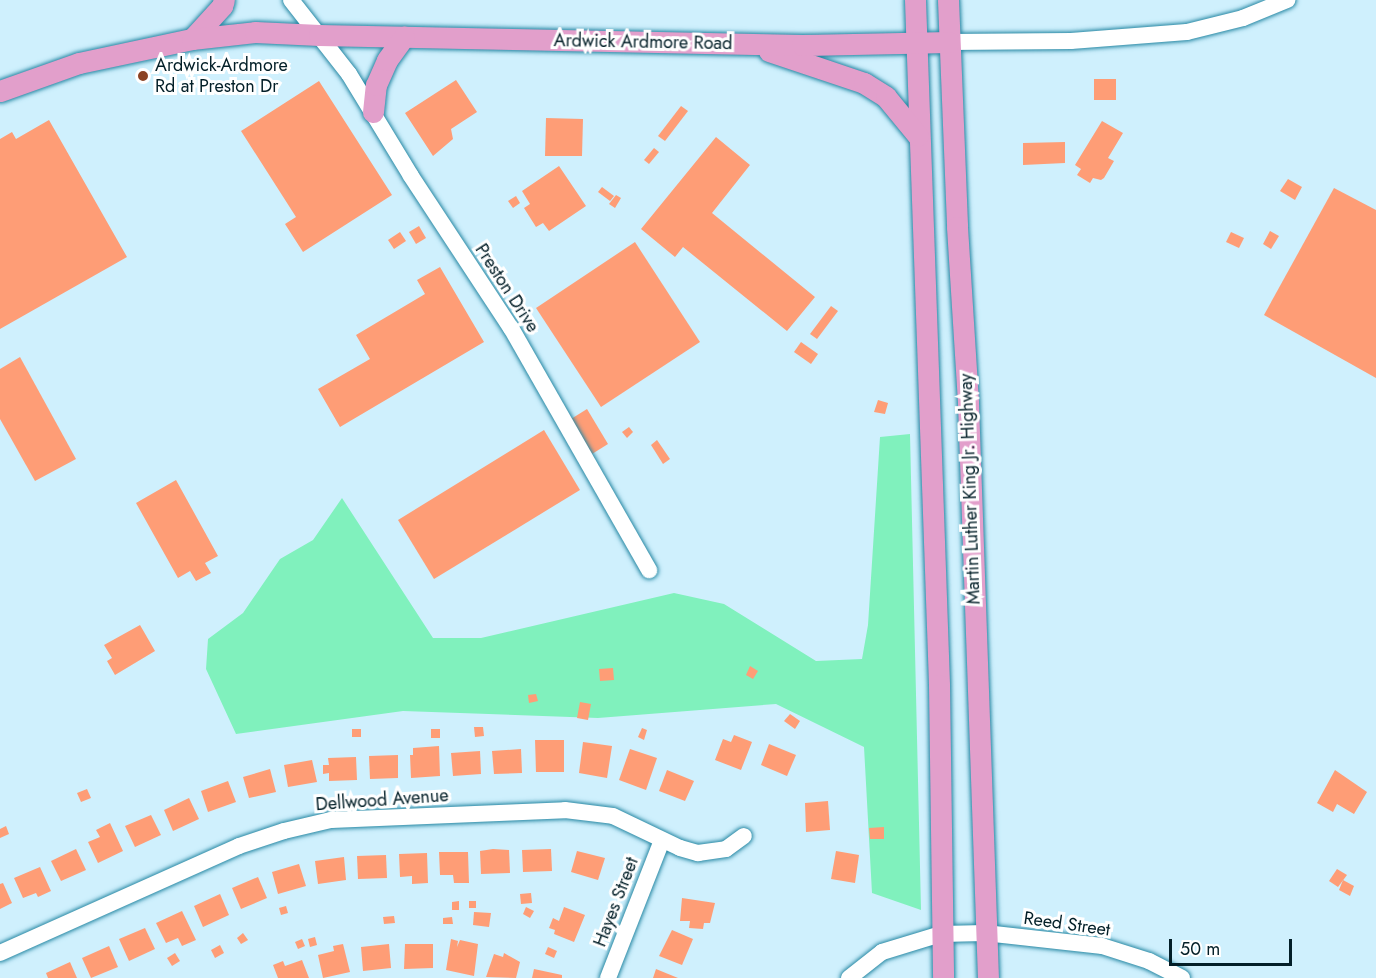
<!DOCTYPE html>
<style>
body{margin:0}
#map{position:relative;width:1376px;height:978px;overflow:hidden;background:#cff0fd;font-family:Jost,sans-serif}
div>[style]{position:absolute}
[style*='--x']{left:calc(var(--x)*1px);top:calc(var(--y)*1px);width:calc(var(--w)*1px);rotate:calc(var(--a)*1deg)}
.green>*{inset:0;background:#80f1bd}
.building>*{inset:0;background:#fe9d76}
.roads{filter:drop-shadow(0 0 2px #2788a4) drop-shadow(0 0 2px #2788a4)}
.minor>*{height:16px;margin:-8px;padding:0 8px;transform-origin:8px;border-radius:8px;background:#fff}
.major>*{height:21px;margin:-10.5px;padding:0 10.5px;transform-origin:10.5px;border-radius:10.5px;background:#e29fcb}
.dots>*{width:16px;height:16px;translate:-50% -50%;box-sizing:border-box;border:3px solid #fff;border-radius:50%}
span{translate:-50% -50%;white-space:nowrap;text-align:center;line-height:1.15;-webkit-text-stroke:6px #fff;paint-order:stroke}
.street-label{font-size:18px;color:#031f28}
.poi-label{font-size:18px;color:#031f28}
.left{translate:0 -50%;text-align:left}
.scale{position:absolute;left:1169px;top:939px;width:123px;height:27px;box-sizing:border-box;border:3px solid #031f28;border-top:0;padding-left:8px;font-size:18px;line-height:21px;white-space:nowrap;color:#031f28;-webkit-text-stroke:4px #fff;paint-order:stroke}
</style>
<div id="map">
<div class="green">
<div style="clip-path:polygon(910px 434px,921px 910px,872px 893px,864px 747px,776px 704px,598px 718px,403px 711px,236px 734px,206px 669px,208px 639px,243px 613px,280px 559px,313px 540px,342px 498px,433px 638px,481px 638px,674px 593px,724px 604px,816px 661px,862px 659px,868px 625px,880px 437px)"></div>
</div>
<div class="building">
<div style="clip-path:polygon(1094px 79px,1116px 79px,1116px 100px,1094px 100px)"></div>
<div style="clip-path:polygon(456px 80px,477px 112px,451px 129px,453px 139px,433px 156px,405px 113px)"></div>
<div style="clip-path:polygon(319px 81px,392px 195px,303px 252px,285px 224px,296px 217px,241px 131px)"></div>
<div style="clip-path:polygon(681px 106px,688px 111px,665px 141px,658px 136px)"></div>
<div style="clip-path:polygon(546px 118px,583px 119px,582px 156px,545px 156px)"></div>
<div style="clip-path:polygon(49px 120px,127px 257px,0 329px,0 139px,12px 132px,16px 139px)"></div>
<div style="clip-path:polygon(1102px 121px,1123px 133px,1108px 158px,1114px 161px,1104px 178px,1101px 180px,1093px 178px,1090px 183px,1077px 175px,1081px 169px,1075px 165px)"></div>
<div style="clip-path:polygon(716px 137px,750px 165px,712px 213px,815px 297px,787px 331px,683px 247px,675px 257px,641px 229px)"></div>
<div style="clip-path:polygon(1065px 142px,1065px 163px,1023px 165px,1023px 143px)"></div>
<div style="clip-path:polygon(654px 148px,659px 152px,649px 164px,644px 160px)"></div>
<div style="clip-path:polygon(559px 166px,586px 206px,549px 231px,543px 223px,536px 227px,524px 208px,530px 204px,522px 191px)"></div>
<div style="clip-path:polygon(1288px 179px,1302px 187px,1295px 200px,1280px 191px)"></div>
<div style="clip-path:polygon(602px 187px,614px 196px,610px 201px,598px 192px)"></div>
<div style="clip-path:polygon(1334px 188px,1376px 210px,1376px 378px,1264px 315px)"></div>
<div style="clip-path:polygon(616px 195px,621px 198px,615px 208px,609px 204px)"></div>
<div style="clip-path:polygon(516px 196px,520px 203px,513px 208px,508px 201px)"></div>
<div style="clip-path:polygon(419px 226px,426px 238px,416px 244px,409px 232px)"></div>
<div style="clip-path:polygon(1270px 231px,1279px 236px,1271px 249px,1263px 244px)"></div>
<div style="clip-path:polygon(400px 232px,406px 241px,394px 249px,388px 240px)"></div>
<div style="clip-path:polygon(1231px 232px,1244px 238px,1239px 248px,1226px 242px)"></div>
<div style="clip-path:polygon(635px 242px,700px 342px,601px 407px,536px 308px)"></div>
<div style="clip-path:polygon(440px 267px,484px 342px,340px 427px,318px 389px,370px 359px,356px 335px,425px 294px,417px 280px)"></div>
<div style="clip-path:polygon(831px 306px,838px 311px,817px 339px,810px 334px)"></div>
<div style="clip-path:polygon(801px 342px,818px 354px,811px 364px,794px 352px)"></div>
<div style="clip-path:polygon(20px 357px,76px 459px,35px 481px,0 419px,0 369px)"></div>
<div style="clip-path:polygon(878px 400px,888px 403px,885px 414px,874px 412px)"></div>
<div style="clip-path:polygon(587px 409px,608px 444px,592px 454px,571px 419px)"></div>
<div style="clip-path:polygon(629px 427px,633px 432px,627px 438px,622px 432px)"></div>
<div style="clip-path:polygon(544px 430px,580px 490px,434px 579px,398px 520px)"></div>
<div style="clip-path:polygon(657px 440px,670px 459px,663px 464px,651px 445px)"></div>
<div style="clip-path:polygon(176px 480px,218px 556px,205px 563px,211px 573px,196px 581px,190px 571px,178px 578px,136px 503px)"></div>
<div style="clip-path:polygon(140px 625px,155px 651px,115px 675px,107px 661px,112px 658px,104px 645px)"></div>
<div style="clip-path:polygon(750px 666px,758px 671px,753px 679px,746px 675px)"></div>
<div style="clip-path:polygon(613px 668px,614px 680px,600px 681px,599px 669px)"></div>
<div style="clip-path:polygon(536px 694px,538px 701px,529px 703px,528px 695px)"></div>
<div style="clip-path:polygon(580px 702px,591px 704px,588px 720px,577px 718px)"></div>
<div style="clip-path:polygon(790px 714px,800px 721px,795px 729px,784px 721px)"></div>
<div style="clip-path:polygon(474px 727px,483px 727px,484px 736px,475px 737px)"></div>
<div style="clip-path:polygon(642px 728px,647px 730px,644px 740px,638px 737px)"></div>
<div style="clip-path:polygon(352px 729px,361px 729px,361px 737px,352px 737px)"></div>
<div style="clip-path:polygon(431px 729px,440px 729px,440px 738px,431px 738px)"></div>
<div style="clip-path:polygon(734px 735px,752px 742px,741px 770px,715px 760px,723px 739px,731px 742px)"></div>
<div style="clip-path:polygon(535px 740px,564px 740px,564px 772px,536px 772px)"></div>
<div style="clip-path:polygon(583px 742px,612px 746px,607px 778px,579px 773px)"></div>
<div style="clip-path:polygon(769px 744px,796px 755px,787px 776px,761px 765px)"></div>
<div style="clip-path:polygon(439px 746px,440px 776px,411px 778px,410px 755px,413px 755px,413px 748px)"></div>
<div style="clip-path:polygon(521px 749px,522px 773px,494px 774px,492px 751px)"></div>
<div style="clip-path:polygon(630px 749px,657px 758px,646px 790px,619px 780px)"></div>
<div style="clip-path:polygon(480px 751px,481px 774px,453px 776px,451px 753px)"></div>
<div style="clip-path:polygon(398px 755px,398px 778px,370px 779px,369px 756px)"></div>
<div style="clip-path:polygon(356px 757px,357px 780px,329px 781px,329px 773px,323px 774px,323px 765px,329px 765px,328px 758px)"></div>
<div style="clip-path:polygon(312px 760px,317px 782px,288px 787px,284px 765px)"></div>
<div style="clip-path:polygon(270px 769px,276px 792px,249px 798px,243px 777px)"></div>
<div style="clip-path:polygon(667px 770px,694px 781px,685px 801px,659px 791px)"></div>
<div style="clip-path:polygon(1335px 770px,1367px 792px,1354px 814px,1337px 804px,1333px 812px,1317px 803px)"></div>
<div style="clip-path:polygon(228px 781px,236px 802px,208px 812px,201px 791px)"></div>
<div style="clip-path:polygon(87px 789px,91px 798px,81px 802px,77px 793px)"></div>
<div style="clip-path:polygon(189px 798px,199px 819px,173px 831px,164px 810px)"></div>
<div style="clip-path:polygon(828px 801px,830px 830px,806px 832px,805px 803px)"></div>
<div style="clip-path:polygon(151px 815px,161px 835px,135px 847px,125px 826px)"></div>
<div style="clip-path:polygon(110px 823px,123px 851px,98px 863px,88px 842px,100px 837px,96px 830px)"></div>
<div style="clip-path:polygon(6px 826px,9px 834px,0 838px,0 829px)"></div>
<div style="clip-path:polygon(884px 827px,884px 839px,870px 839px,869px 828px)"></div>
<div style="clip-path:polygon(76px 849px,86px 870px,61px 881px,51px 861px)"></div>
<div style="clip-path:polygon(493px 849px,509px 850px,510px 873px,481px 874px,480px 851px)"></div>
<div style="clip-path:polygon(551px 849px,552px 871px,523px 872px,522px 850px)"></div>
<div style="clip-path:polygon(577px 851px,605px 858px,598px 880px,571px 872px)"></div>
<div style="clip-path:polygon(836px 851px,859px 855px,855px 883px,831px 879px)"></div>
<div style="clip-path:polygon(439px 852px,468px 852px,469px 883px,454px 883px,453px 875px,440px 875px)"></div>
<div style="clip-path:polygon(427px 853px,428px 883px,412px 884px,412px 876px,400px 877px,399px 854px)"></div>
<div style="clip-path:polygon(386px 855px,387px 878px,358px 879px,357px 856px)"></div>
<div style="clip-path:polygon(344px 857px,346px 880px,318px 884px,315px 861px)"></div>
<div style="clip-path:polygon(299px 864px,306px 886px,278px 894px,272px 872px)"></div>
<div style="clip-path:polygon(40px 867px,51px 891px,38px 897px,36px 893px,23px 898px,14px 878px)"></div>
<div style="clip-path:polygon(1337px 869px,1347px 875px,1338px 887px,1329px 881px)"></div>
<div style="clip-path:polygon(258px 877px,267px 898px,241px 909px,232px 888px)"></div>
<div style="clip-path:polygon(1343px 880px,1354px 886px,1350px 896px,1339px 890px)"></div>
<div style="clip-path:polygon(3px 883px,12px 903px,0 909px,0 884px)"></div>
<div style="clip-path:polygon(531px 893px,532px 903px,521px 904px,520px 894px)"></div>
<div style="clip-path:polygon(220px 894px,229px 915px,203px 927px,194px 906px)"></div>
<div style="clip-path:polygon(682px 898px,715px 903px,710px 923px,704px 923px,703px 929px,689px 928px,690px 921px,680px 921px)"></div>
<div style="clip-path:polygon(459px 901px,459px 910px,452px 910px,452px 902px)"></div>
<div style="clip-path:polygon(469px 901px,476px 901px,476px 908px,469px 908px)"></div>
<div style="clip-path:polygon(286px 906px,288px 913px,281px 915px,279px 908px)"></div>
<div style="clip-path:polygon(526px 907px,534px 911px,530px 918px,523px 914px)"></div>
<div style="clip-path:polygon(564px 907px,585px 915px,574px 942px,554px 934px,555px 930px,549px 928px,553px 918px,559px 921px)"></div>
<div style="clip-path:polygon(182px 911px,196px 940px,182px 946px,178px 938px,166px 943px,156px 923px)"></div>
<div style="clip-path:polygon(474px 912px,491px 913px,489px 927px,473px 925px)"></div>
<div style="clip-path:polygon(394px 916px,395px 923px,384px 924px,383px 917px)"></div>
<div style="clip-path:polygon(452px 917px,453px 924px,443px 924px,443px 918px)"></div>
<div style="clip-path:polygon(145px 928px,155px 949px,129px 961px,119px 939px)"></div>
<div style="clip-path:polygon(672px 930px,693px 939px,682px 965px,659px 956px)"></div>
<div style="clip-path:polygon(243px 933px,248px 940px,241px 944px,237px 938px)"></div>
<div style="clip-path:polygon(315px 937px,317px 945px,310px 947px,308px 939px)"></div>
<div style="clip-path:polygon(302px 939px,305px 946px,298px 949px,295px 942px)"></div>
<div style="clip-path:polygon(451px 939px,458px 941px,457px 947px,460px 940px,478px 944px,474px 976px,446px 970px)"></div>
<div style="clip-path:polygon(343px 944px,350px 972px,323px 978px,318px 955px,334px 951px,333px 946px)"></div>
<div style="clip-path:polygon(389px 944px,391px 968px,363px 971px,361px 947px)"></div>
<div style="clip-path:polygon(405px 944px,433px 944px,433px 968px,404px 969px)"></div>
<div style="clip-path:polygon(220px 945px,224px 953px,215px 958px,211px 950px)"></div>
<div style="clip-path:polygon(109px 946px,118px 967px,91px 978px,82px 958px)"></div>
<div style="clip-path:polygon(548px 947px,557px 951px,554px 958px,545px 954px)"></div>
<div style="clip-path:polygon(175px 953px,180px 961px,172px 966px,167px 958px)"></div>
<div style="clip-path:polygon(504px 953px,520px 962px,516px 978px,486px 977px,494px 954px,503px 957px)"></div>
<div style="clip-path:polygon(302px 960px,309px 978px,278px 978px,273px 965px,283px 961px,285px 966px)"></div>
<div style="clip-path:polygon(70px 962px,77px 978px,48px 978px,46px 973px)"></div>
<div style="clip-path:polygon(534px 969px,562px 975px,562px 978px,532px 978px)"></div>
<div style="clip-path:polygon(656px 969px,678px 978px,653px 978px)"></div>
</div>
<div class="roads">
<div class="minor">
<div style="--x:291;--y:0;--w:94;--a:51.9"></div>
<div style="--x:349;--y:74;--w:119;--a:58.7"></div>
<div style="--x:411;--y:176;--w:182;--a:56.7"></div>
<div style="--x:511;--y:328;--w:279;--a:60.3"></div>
<div style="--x:949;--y:42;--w:122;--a:-0.5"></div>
<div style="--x:1071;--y:41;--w:116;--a:-4.4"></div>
<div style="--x:1187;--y:32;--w:58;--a:-14"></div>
<div style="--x:1243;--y:18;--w:48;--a:-22.2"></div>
<div style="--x:0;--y:953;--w:262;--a:-24.1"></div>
<div style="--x:239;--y:846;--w:47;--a:-18.4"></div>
<div style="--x:284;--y:831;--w:48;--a:-13.2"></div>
<div style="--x:331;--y:820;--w:234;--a:-2.4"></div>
<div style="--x:565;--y:810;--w:48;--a:7.1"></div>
<div style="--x:613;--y:816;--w:74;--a:25.5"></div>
<div style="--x:680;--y:848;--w:19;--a:16"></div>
<div style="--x:698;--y:853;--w:28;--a:-8"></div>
<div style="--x:726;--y:849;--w:22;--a:-36"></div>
<div style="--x:608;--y:978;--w:148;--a:-68.6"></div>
<div style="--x:849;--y:978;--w:42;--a:-38.2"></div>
<div style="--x:882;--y:952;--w:62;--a:-17"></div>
<div style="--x:941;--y:934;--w:44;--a:-1.3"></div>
<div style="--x:985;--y:933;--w:118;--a:6.3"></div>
<div style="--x:1102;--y:946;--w:49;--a:17.7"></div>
<div style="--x:1149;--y:961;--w:37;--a:27"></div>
</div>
<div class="major">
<div style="--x:915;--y:0;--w:685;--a:87.99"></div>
<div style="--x:939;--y:685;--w:293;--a:89.2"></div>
<div style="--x:948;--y:0;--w:227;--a:87.7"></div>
<div style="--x:957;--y:227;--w:176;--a:86.4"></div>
<div style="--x:968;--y:403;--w:575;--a:88.01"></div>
<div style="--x:192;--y:39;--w:45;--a:-47.7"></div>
<div style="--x:222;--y:6;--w:6;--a:-72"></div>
<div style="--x:769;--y:51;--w:100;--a:18.6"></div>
<div style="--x:864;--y:83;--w:26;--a:32"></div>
<div style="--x:886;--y:97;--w:50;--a:50.6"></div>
<div style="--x:0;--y:91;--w:84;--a:-19.5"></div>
<div style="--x:79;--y:63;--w:116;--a:-12"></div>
<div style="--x:192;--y:39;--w:63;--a:-6.3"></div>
<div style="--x:255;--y:32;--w:64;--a:2.7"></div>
<div style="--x:319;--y:35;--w:483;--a:1.2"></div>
<div style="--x:802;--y:45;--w:147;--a:-1.2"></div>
<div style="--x:373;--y:112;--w:27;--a:-84"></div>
<div style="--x:376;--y:85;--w:27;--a:-66"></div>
<div style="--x:387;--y:60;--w:29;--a:-54"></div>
</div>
</div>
<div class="dots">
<div style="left:143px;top:76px;background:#8a4223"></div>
</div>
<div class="street-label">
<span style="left:643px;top:42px;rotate:1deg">Ardwick Ardmore Road</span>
<span style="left:507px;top:288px;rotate:57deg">Preston Drive</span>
<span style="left:970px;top:489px;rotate:-92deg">Martin Luther King Jr. Highway</span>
<span style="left:382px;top:800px;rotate:-4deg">Dellwood Avenue</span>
<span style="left:616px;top:902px;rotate:-69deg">Hayes Street</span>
<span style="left:1067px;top:924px;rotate:8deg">Reed Street</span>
</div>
<div class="poi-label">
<span class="left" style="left:155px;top:76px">Ardwick-Ardmore<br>Rd at Preston Dr</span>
</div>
<div class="scale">50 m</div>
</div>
